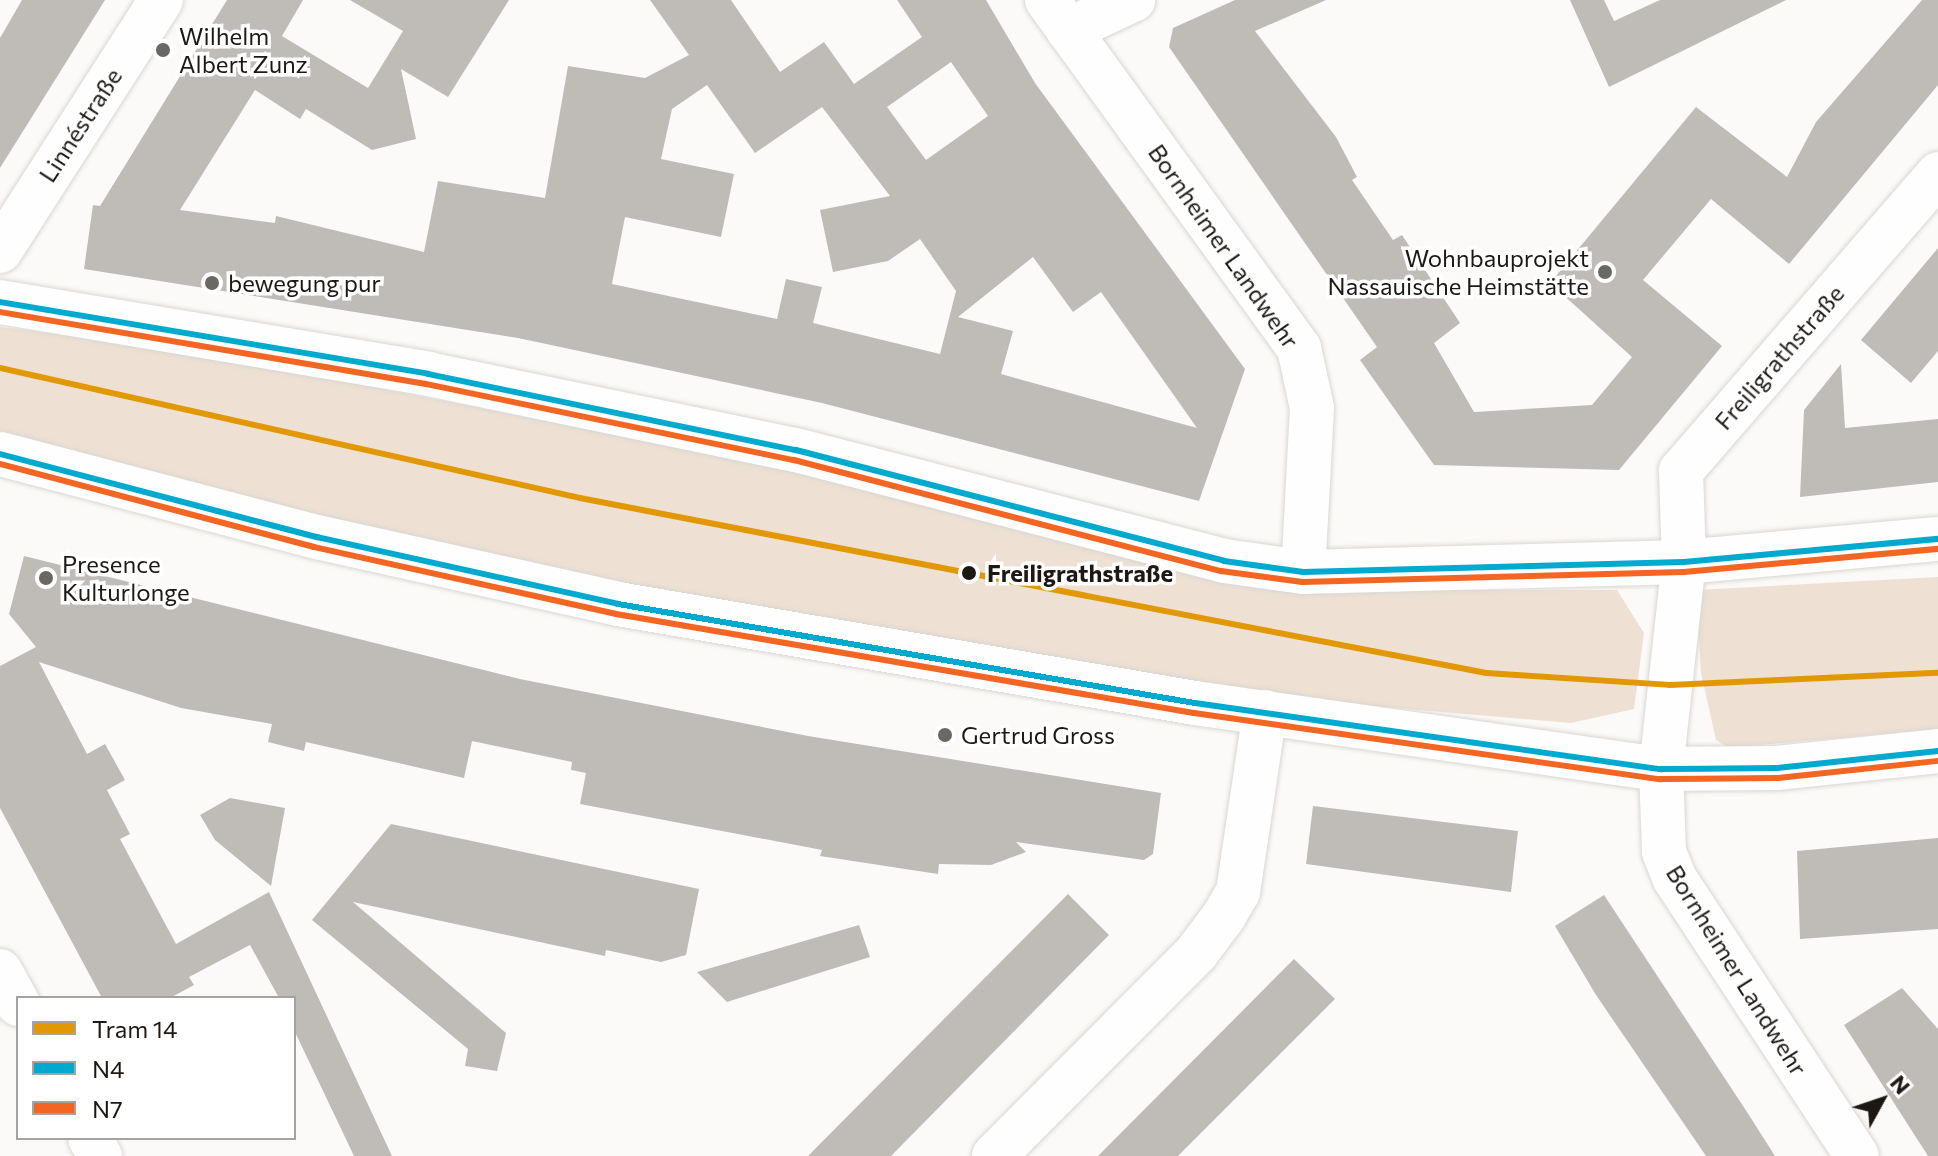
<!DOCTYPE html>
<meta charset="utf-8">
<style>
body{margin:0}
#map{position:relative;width:1938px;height:1156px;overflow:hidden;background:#fcfaf8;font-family:Commissioner,sans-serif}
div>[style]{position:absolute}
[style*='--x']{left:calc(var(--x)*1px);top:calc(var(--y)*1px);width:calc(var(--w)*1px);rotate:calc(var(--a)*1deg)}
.green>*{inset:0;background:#eee1d3}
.building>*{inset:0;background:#bfbcb8}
.roads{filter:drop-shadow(0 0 2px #d9d6d2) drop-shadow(0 0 2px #d9d6d2)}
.minor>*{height:44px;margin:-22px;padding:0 22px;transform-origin:22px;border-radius:22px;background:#fffefe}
.major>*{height:44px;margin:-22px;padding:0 22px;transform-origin:22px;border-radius:22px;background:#fffefe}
.bus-1>*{height:6px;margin:-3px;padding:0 3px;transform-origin:3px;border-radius:3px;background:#00a9ce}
.bus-2>*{height:6px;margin:-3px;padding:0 3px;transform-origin:3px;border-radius:3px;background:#f26522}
.tram-1>*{height:6px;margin:-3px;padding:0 3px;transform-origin:3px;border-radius:3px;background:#e19802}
.dots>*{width:22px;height:22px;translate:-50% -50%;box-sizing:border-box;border:4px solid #fff;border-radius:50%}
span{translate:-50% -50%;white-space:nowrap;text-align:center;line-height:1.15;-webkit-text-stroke:7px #fff;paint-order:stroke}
.poi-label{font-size:24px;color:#1d1813}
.left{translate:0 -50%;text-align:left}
.right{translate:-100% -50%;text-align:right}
.street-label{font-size:24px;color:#1d1813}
.stop-label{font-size:24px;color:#1d1813;font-weight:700}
.legend{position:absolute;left:16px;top:996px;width:280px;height:144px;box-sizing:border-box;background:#fff;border:2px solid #a5a3a1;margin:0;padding:10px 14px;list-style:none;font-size:24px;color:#1d1813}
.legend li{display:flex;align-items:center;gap:16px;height:40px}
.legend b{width:40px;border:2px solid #a5a3a1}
.north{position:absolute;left:1842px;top:1060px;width:80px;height:80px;-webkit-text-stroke:6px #fff;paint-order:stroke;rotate:50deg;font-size:22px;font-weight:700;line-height:32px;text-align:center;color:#1d1813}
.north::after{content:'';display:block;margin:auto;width:28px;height:36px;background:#1d1813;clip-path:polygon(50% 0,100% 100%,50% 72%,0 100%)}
</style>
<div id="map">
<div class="green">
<div style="clip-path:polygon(0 327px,169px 347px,848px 480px,1325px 590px,1617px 590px,1644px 633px,1634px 709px,1571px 723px,1313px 701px,682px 599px,74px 462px,0 441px)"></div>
<div style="clip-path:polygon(1938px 577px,1938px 729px,1729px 748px,1716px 740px,1701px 673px,1696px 590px)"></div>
</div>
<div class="building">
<div style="clip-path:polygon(22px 0,105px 0,0 168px,0 38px)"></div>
<div style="clip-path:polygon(evenodd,227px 0,303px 0,282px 36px,368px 88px,403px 31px,350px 0,509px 0,448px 97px,401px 69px,416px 139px,372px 150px,306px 109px,300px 119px,255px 90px,180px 210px,275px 223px,276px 216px,424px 252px,438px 181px,545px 198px,568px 66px,645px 78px,689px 55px,650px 0,731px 0,780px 72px,824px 42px,854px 84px,922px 37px,897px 0,986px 0,1035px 83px,1245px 369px,1199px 501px,822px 403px,518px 338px,84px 269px,93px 205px,100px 206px,227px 0,951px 62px,988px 116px,926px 160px,887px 107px,951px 62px,227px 0,707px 85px,755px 153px,822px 107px,890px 196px,820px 210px,833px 272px,888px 261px,920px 239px,956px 291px,940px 354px,813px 323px,822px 287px,786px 279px,777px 319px,612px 284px,625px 217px,721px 237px,734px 174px,661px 159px,672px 109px,707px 85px,227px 0,1033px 257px,1073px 312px,1101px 292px,1197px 428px,1001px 374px,1013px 331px,958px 317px,1033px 257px)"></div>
<div style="clip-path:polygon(1235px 0,1326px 0,1255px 31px,1336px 137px,1357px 177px,1352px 180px,1393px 240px,1402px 235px,1460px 323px,1434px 343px,1474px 412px,1592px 405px,1632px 357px,1550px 283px,1696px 107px,1787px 177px,1816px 122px,1922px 0,1938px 0,1938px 85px,1789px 264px,1711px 199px,1643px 280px,1722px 346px,1619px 470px,1434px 465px,1360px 360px,1377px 347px,1169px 47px,1173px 28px)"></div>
<div style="clip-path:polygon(1570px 0,1604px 0,1614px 21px,1660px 0,1786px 0,1609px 87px)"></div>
<div style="clip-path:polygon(1938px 248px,1938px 351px,1911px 383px,1861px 340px)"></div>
<div style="clip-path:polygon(1841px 364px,1845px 428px,1938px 419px,1938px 482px,1800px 497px,1804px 410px)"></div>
<div style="clip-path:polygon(24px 556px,520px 679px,808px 736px,1161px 793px,1153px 854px,1144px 860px,1016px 842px,1026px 852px,991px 865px,939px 864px,938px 874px,820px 856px,822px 850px,580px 804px,586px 773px,571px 770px,572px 762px,472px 741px,464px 778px,306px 742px,304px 751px,268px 742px,272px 724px,181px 708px,39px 662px,87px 754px,105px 744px,125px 780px,107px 790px,130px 834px,120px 839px,176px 944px,269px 892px,392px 1156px,354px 1156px,294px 1030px,294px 998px,279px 998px,250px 945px,189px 977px,194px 985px,170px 998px,102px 998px,0 808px,0 666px,36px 647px,9px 614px)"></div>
<div style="clip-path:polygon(230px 798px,285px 808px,271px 886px,215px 840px,200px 815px)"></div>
<div style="clip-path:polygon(1313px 806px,1518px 831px,1511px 892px,1306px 864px)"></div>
<div style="clip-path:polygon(391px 824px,699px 889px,686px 955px,661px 962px,606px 950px,605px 956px,353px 902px,506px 1033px,497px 1071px,465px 1066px,468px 1049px,312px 920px)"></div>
<div style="clip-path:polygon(1938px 838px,1938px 929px,1800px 939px,1797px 851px)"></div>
<div style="clip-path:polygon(1068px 894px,1109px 935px,891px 1156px,808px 1156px)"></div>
<div style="clip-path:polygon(1604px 895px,1747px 1112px,1775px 1156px,1706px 1156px,1596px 995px,1555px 926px)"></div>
<div style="clip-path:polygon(859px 925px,870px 957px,727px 1002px,697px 972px)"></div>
<div style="clip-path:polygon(1294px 959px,1335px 999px,1178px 1156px,1098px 1156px)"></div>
<div style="clip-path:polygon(1902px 988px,1938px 1029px,1938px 1156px,1928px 1156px,1844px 1025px)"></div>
</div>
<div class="roads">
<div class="minor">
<div style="--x:1047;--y:0;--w:430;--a:54.1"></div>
<div style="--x:1299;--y:348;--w:61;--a:77.8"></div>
<div style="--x:1312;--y:408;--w:164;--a:93.1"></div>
<div style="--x:1068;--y:30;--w:72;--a:-24.8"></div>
<div style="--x:0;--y:251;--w:298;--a:-57.3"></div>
<div style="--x:1684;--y:562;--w:91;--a:-91.9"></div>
<div style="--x:1681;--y:471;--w:393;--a:-49.1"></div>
<div style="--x:1661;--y:769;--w:83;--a:87.9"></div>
<div style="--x:1664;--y:852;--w:29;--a:68"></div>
<div style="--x:1675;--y:879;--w:331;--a:56.7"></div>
<div style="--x:0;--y:971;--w:38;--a:61"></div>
<div style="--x:90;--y:1138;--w:21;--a:61"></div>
<div style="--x:994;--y:1156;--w:288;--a:-45.1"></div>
<div style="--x:1197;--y:952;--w:45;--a:-53.1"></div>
<div style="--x:1224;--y:916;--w:28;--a:-60"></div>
<div style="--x:1238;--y:892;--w:182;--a:-81.5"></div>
</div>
<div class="major">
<div style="--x:0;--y:302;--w:434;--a:9.5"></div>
<div style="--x:428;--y:374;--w:376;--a:11.7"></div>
<div style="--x:796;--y:450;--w:442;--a:14.5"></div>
<div style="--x:1224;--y:561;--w:80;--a:7.9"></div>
<div style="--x:1303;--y:572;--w:381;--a:-1.5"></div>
<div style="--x:1684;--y:562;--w:255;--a:-5.2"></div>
<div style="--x:0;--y:454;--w:328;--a:14.7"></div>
<div style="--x:317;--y:537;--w:308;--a:12.5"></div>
<div style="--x:618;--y:604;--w:585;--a:9.74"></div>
<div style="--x:1195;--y:703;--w:471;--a:8.1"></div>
<div style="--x:1661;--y:769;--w:116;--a:-0.5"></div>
<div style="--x:1777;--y:768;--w:162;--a:-6"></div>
<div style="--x:1661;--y:769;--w:208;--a:-83.7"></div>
</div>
</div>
<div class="bus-1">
<div style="--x:0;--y:302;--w:434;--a:9.5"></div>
<div style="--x:428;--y:374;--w:376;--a:11.7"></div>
<div style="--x:796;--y:450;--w:442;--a:14.5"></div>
<div style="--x:1224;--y:561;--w:80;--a:7.9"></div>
<div style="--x:1303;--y:572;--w:381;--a:-1.5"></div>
<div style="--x:1684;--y:562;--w:255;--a:-5.2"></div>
<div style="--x:0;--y:454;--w:328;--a:14.7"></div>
<div style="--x:317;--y:537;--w:308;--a:12.5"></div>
<div style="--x:618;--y:604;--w:585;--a:9.74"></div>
<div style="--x:1195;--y:703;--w:471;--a:8.1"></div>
<div style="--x:1661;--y:769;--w:116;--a:-0.5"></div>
<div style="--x:1777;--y:768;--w:162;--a:-6"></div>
</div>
<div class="bus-2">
<div style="--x:0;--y:312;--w:432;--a:9.6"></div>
<div style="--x:426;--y:384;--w:376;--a:11.7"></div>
<div style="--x:794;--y:460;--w:441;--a:14.6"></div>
<div style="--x:1221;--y:571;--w:82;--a:7.7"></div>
<div style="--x:1302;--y:582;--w:382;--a:-1.5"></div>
<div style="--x:1684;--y:572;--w:255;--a:-5.2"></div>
<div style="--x:0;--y:464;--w:325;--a:14.8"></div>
<div style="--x:314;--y:547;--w:309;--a:12.5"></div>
<div style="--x:616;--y:614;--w:586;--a:9.72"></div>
<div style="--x:1194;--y:713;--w:471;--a:8.1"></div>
<div style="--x:1660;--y:779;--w:118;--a:-0.5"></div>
<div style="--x:1778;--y:778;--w:161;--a:-6.1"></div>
</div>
<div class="tram-1">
<div style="--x:0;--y:368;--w:594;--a:12.63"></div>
<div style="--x:580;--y:498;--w:923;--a:10.93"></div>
<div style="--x:1486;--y:673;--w:184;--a:3.7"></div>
<div style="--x:1670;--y:685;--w:268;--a:-2.6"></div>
</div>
<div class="dots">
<div style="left:163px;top:50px;background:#6b6763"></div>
<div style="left:1605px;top:272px;background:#6b6763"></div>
<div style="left:212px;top:283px;background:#6b6763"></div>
<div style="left:969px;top:573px;background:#1d1813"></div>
<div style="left:46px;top:578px;background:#6b6763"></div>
<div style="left:945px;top:735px;background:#6b6763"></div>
</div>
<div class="poi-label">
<span class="left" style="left:179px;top:50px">Wilhelm<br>Albert Zunz</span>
<span class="right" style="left:1589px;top:272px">Wohnbauprojekt<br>Nassauische Heimstätte</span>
<span class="left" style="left:228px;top:283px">bewegung pur</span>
<span class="left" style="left:62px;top:578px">Presence<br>Kulturlonge</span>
<span class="left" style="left:961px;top:735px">Gertrud Gross</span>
</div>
<div class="street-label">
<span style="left:80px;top:125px;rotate:-57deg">Linnéstraße</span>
<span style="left:1224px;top:246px;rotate:55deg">Bornheimer Landwehr</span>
<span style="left:1779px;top:357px;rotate:-49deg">Freiligrathstraße</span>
<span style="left:1737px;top:970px;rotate:58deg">Bornheimer Landwehr</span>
</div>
<div class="stop-label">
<span class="left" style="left:987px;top:573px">Freiligrathstraße</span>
</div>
<ul class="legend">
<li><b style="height:10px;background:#e19802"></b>Tram 14</li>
<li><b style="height:10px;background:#00a9ce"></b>N4</li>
<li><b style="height:10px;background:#f26522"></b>N7</li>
</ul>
<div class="north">N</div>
</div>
